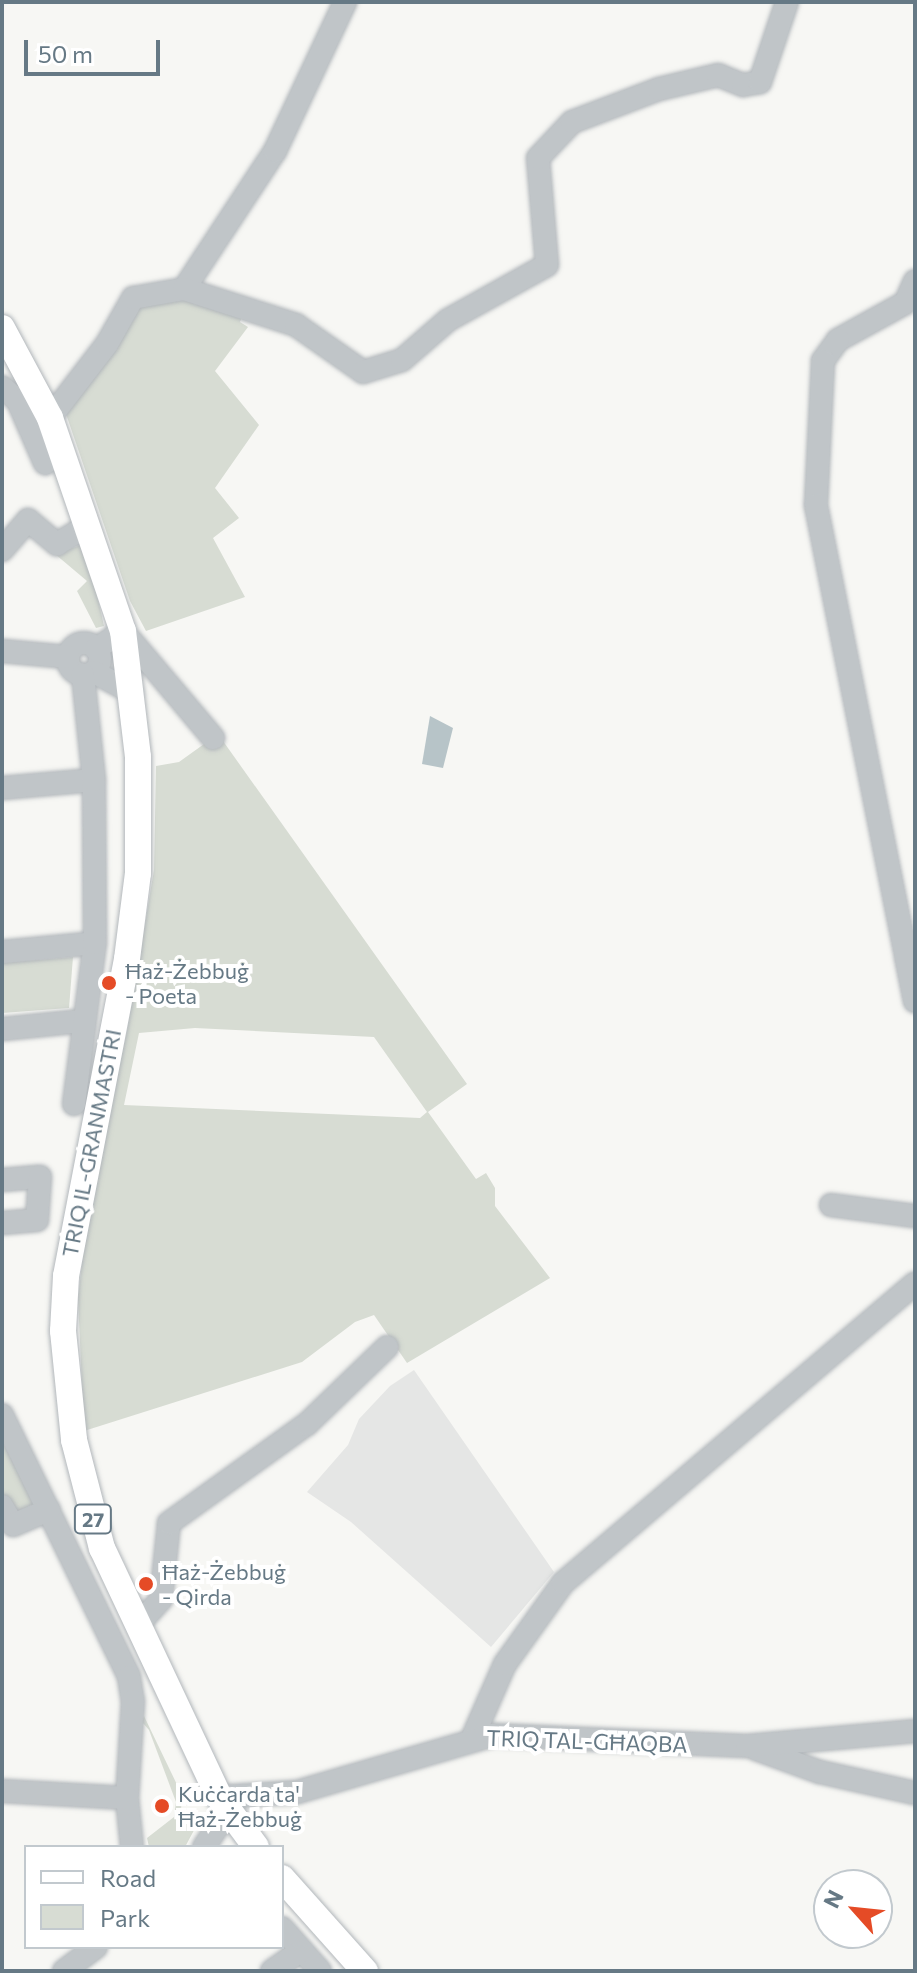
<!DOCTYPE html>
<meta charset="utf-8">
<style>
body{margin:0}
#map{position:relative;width:917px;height:1973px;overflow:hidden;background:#f7f7f4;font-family:Commissioner,sans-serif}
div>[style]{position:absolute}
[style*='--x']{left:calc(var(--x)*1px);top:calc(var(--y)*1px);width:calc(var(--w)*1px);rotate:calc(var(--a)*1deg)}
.built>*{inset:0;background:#e5e6e5}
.green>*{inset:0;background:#d7dcd3}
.water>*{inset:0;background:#b7c4c8}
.roads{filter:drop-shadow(0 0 2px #b2b7bb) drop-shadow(0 0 2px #b2b7bb)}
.minor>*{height:22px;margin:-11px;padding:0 11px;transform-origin:11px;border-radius:11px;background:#c0c5c8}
.minor>.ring{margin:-11px;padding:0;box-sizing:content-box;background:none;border:22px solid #c0c5c8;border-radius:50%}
.major>*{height:26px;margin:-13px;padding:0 13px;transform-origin:13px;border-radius:13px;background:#fff}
.dots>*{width:22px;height:22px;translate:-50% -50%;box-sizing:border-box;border:4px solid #fff;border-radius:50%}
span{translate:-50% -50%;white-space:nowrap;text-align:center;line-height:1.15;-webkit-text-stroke:8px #fff;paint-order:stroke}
.shield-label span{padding:2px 6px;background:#fff;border:2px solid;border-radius:6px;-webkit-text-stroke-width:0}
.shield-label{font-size:20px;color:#667985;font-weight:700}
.poi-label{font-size:22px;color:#667985}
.left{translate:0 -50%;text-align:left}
.street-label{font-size:22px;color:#667985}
.frame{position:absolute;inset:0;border:4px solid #667985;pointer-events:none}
.legend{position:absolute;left:24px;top:1845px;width:260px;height:104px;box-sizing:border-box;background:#fff;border:2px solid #c2c9ce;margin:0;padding:10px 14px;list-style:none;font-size:24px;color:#667985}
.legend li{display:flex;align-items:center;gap:16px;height:40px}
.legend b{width:40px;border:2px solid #c2c9ce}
.north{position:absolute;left:813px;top:1869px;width:80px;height:80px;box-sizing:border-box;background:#fff;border:2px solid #c2c9ce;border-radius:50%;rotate:297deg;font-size:22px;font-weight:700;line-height:32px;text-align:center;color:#667985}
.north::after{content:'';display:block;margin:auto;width:28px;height:36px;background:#e54b26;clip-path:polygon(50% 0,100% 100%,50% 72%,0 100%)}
.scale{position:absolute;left:24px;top:40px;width:136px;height:36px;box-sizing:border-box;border:4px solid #667985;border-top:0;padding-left:10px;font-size:24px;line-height:28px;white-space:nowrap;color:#667985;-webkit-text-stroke:6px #fff;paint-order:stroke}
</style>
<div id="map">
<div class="built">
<div style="clip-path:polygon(414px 1370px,554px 1572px,491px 1647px,351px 1522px,307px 1492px,348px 1445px,359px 1419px,390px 1386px)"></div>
</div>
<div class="green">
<div style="clip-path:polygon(185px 297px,244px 312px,240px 322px,248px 327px,215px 371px,259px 425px,215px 488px,239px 518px,213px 538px,245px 597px,146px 631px,130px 601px,66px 414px,143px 302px)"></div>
<div style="clip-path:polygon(81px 545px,87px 550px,104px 626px,96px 628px,77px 591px,87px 581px,55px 554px)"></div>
<div style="clip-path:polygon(evenodd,218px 734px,467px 1084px,428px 1112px,476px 1179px,486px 1173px,495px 1188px,495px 1206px,550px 1278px,407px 1363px,374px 1315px,355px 1322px,302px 1362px,84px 1431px,78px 1298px,89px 1202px,127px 1031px,154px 870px,156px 766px,179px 762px,218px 734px,195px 1028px,374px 1037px,427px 1112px,420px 1118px,124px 1105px,139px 1033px,195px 1028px)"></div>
<div style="clip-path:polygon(73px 957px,69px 1008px,2px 1013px,2px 963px)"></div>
<div style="clip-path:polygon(2px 1441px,35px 1503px,12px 1515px,2px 1496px)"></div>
<div style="clip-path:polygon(144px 1716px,182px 1795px,181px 1810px,199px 1821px,185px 1847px,149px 1847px,147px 1838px,174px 1817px,176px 1802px,149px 1730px,142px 1722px)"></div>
</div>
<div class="water">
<div style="clip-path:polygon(430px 716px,453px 728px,443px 768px,422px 764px)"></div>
</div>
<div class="roads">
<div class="minor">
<div style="--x:915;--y:281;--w:24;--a:114"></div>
<div style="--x:905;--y:303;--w:77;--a:151.1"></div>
<div style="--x:838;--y:340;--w:26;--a:126"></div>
<div style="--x:823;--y:361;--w:144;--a:92.8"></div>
<div style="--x:816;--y:505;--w:506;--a:78.71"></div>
<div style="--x:184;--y:289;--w:165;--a:-56.6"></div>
<div style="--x:275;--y:151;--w:165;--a:-64.8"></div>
<div style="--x:2;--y:387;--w:21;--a:41"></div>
<div style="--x:18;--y:401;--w:68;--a:66.5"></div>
<div style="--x:50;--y:418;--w:93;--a:-52.4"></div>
<div style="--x:107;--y:344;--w:53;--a:-60.5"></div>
<div style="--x:133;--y:298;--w:52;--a:-10"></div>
<div style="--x:184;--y:289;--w:118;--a:17.8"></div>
<div style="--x:296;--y:325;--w:82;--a:35"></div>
<div style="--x:363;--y:372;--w:41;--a:-17.1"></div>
<div style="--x:402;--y:360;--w:61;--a:-41"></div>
<div style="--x:448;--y:320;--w:113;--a:-29.1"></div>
<div style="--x:547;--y:265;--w:107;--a:-94.8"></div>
<div style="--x:538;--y:158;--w:50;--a:-46.6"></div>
<div style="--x:572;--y:122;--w:93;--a:-20.8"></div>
<div style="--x:659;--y:89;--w:61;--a:-13.3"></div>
<div style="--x:718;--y:75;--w:27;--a:22"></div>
<div style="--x:743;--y:85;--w:17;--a:-10"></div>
<div style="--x:760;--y:82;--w:84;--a:-71.4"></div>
<div style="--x:2;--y:550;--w:40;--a:-49"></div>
<div style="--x:28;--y:520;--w:38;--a:40"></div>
<div style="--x:57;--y:544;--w:37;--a:-31"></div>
<div class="ring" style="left:68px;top:643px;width:10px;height:10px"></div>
<div style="--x:96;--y:649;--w:32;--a:-34"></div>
<div style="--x:123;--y:631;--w:140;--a:49.9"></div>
<div style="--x:2;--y:651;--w:66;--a:5.2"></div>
<div style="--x:94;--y:672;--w:44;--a:28.3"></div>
<div style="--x:2;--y:788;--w:92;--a:-5"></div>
<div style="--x:2;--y:952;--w:93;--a:-5.5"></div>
<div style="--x:2;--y:1029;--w:80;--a:-5.7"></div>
<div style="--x:74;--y:1104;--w:162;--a:-82.6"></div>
<div style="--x:95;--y:943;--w:163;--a:-90.4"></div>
<div style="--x:94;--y:780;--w:106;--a:-96"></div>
<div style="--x:2;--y:1180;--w:38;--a:-5"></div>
<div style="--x:40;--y:1177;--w:43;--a:94"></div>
<div style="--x:37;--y:1220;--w:35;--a:175"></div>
<div style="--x:831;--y:1205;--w:85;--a:7.5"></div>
<div style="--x:2;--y:1415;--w:291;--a:64.1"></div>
<div style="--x:129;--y:1677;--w:24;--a:81"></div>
<div style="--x:133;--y:1701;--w:97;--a:93.5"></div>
<div style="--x:127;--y:1798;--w:49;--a:84.2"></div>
<div style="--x:2;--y:1506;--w:22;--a:60"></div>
<div style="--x:13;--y:1525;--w:39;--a:-23"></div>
<div style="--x:137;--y:1626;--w:36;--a:-48"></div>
<div style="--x:161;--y:1599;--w:76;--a:-84"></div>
<div style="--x:169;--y:1523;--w:170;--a:-35.7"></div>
<div style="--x:307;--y:1424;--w:111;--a:-43.9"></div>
<div style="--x:472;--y:1739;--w:82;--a:-66.3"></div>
<div style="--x:505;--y:1664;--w:100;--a:-54.4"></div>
<div style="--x:563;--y:1583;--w:462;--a:-40.4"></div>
<div style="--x:756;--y:1749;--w:68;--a:19.8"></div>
<div style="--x:820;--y:1772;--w:97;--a:12.5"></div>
<div style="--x:2;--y:1791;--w:125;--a:3.2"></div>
<div style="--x:219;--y:1797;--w:78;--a:-3.7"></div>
<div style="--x:297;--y:1792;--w:204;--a:-16.2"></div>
<div style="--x:493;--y:1735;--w:254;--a:2.5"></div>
<div style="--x:747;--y:1746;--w:169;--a:-5.1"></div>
<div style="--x:204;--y:1847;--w:43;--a:-56.3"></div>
<div style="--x:282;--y:1928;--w:57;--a:48.5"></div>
<div style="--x:64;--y:1971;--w:40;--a:-37"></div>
<div style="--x:272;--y:1971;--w:33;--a:-35"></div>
</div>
<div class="major">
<div style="--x:2;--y:328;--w:102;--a:61.9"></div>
<div style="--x:50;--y:418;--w:225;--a:71.1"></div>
<div style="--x:123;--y:631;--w:127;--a:83.2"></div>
<div style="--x:138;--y:757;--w:116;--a:90"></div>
<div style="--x:138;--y:873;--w:87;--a:97.3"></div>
<div style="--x:127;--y:959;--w:323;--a:100.9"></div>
<div style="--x:66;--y:1276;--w:55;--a:93.1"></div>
<div style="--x:63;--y:1331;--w:110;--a:84.2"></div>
<div style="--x:74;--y:1440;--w:112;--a:75.5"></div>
<div style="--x:102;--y:1548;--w:275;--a:64.8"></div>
<div style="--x:219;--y:1797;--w:62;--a:53.5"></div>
<div style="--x:282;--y:1878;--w:125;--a:48.3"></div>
</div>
</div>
<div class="dots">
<div style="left:109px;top:983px;background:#e54b26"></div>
<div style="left:146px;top:1584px;background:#e54b26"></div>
<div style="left:162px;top:1806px;background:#e54b26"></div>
</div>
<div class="shield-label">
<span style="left:93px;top:1519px">27</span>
</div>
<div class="poi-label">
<span class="left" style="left:125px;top:983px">Ħaż-Żebbuġ<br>- Poeta</span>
<span class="left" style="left:162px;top:1584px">Ħaż-Żebbuġ<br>- Qirda</span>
<span class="left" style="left:178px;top:1806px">Kuċċarda ta'<br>Ħaż-Żebbuġ</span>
</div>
<div class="street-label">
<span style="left:91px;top:1143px;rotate:-79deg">TRIQ IL-GRANMASTRI</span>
<span style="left:587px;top:1741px;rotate:2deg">TRIQ TAL-GĦAQBA</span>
</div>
<div class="frame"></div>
<ul class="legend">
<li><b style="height:10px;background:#fff"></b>Road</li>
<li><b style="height:22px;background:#d7dcd3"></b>Park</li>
</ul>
<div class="north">N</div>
<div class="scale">50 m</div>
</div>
